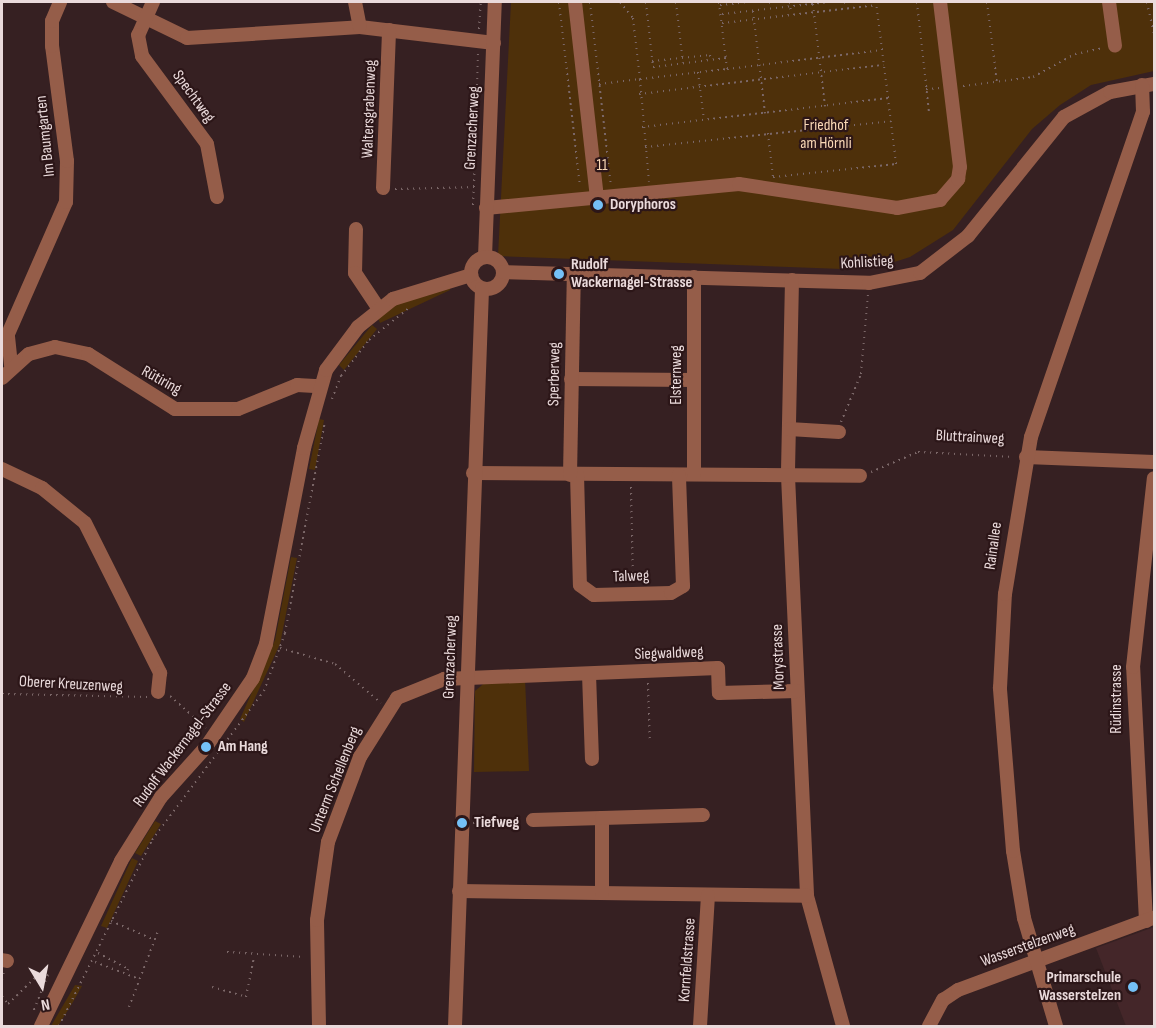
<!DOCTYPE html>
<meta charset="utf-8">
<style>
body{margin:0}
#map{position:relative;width:1156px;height:1028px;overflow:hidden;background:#362022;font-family:"Sofia Sans Condensed",sans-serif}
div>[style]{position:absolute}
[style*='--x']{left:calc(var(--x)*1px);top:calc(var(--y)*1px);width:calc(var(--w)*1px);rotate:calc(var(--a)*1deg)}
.built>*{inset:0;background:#442629}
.green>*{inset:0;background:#4e300a}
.path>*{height:2px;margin-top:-1px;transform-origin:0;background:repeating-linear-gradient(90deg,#7b6768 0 1.5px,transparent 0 6px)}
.minor>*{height:14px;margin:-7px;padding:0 7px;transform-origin:7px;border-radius:7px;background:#955d49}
.minor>.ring{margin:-7px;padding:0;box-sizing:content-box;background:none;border:14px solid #955d49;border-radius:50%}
.dots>*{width:16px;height:16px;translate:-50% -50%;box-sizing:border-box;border:3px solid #2c1618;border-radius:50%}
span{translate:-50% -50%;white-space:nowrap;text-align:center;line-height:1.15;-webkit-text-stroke:4.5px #2c1618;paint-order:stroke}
.street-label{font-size:16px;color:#eadadb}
.park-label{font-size:16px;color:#fad8b6}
.poi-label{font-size:16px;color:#eadadb;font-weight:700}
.left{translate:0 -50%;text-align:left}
.right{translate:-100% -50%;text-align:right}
.frame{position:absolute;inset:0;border:3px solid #eadadb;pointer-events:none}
.north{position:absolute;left:12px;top:956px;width:60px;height:60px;-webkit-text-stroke:4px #2c1618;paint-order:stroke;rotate:170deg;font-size:16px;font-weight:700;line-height:24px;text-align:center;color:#eadadb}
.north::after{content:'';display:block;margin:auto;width:21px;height:27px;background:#eadadb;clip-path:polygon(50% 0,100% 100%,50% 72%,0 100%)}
</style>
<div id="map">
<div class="built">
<div style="clip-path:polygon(1154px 927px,1154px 1026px,1126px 1026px,1096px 948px)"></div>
</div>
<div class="green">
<div style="clip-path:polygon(511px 2px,1154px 2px,1154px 71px,1091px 85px,1060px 105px,1032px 129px,953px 230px,910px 257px,885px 265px,843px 269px,498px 256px)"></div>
<div style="clip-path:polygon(450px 285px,450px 290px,380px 323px,378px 318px,401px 301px)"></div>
<div style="clip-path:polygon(372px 325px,377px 329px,344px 370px,339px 365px)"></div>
<div style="clip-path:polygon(319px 419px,324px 420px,315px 470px,309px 469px)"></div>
<div style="clip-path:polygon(291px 557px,297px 558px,280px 644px,244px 722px,240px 719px,275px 640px)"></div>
<div style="clip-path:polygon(525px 679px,529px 771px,474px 772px,475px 691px,488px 680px)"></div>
<div style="clip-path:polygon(155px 821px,161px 824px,141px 856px,135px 853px)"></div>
<div style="clip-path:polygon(132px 858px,138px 861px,107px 928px,101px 926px)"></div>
<div style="clip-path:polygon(75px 985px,82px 986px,73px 1002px,58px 1026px,51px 1026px)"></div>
</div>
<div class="path">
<div style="--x:559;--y:2;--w:185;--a:83.5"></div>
<div style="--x:590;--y:2;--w:184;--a:83.5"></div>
<div style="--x:620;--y:2;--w:21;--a:51"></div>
<div style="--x:633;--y:18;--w:61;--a:83.5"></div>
<div style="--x:640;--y:79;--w:88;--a:-6.6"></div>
<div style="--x:646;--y:2;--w:65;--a:83.9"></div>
<div style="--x:653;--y:67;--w:74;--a:-7"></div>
<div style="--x:676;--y:2;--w:61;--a:83.5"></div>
<div style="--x:719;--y:2;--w:67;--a:83.2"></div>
<div style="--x:727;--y:69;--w:156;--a:-7"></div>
<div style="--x:882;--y:50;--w:48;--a:-97.1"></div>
<div style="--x:770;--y:2;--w:6;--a:81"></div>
<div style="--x:790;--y:2;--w:12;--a:85"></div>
<div style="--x:845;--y:2;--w:6;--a:81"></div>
<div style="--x:917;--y:2;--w:112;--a:83.8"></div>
<div style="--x:987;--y:2;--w:82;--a:83"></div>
<div style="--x:1147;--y:2;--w:34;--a:78"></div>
<div style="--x:813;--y:4;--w:103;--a:83.3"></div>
<div style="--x:720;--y:5;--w:29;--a:-6"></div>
<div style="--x:753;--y:11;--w:103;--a:83.3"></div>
<div style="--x:722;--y:14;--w:108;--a:-6.4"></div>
<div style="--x:722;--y:23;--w:156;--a:-6.6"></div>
<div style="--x:479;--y:29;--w:27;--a:-86"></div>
<div style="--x:652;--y:61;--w:58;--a:-5.9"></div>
<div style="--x:710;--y:55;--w:5;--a:79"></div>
<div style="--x:698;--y:72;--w:48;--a:82.9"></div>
<div style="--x:599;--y:84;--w:41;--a:-7"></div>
<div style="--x:640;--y:79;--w:103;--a:85"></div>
<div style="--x:963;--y:86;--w:71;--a:-7.3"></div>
<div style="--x:1033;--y:77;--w:48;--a:-28.7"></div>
<div style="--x:1075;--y:54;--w:29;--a:-12"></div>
<div style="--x:926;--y:89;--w:14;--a:-4"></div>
<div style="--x:639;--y:94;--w:246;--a:-6.8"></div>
<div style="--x:642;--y:127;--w:248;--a:-6.7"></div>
<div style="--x:888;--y:98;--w:48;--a:-97.1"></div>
<div style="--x:768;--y:133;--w:44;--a:83.5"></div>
<div style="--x:773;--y:177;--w:124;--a:-6"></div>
<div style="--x:896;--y:164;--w:66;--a:-96.9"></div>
<div style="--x:645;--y:147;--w:247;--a:-6"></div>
<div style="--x:395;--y:189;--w:79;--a:-1.5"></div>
<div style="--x:474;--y:187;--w:134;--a:-88.3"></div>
<div style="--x:473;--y:205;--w:18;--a:-87"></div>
<div style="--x:332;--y:399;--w:25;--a:-69"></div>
<div style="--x:341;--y:376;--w:46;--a:-52.1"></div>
<div style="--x:369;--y:340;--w:53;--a:-38.8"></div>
<div style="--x:841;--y:422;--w:52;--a:-67.4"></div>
<div style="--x:861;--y:374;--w:80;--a:-85"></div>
<div style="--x:871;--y:472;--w:51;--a:-23.1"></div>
<div style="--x:918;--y:452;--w:96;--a:3"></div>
<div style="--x:631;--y:487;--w:87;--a:88.7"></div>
<div style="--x:280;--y:648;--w:57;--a:16.2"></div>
<div style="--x:335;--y:664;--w:60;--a:40.3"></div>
<div style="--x:648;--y:683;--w:59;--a:88.1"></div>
<div style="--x:2;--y:694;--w:146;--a:1.2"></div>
<div style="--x:170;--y:696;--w:48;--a:41.6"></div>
<div style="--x:473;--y:823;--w:48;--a:-2.4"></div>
<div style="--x:111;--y:921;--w:48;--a:23.4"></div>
<div style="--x:227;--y:952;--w:78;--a:3.7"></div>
<div style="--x:98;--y:953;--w:34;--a:28"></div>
<div style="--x:128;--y:969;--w:5;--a:112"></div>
<div style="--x:95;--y:962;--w:47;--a:21.1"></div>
<div style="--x:2;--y:980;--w:9;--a:-77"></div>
<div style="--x:212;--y:987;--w:35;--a:16"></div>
<div style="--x:246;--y:997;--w:41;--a:-78.7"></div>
<div style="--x:2;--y:996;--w:10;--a:53"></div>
<div style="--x:8;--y:1004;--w:47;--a:-44.1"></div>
<div style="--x:42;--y:971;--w:7;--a:34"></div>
<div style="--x:48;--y:975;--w:40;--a:112"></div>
<div style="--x:129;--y:1007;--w:81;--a:-69.1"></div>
<div style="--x:59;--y:1026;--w:208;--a:-63.4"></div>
<div style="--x:152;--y:840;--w:186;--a:-53.1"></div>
<div style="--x:264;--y:691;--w:62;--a:-70.1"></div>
<div style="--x:285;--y:633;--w:215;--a:-79.3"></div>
</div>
<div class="minor">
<div style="--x:113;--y:2;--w:82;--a:25.9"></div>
<div style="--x:187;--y:38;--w:173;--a:-3.6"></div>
<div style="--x:360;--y:27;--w:135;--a:6.8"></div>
<div style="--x:153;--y:2;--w:36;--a:114"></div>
<div style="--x:138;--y:35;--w:21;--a:79"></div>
<div style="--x:142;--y:56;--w:109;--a:53.5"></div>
<div style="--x:207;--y:144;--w:54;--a:79.3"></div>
<div style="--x:355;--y:2;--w:25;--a:79"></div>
<div style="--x:575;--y:2;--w:198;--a:83.6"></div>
<div style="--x:1109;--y:2;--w:44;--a:82.2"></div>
<div style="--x:383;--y:188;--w:158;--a:-87.8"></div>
<div style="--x:486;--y:208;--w:254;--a:-5.4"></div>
<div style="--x:739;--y:184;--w:160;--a:8.6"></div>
<div style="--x:897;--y:208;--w:44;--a:-10.5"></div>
<div style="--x:940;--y:200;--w:28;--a:-49"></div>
<div style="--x:958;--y:179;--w:12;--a:-81"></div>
<div style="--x:960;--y:167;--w:166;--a:-96.9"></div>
<div style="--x:356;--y:229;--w:44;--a:91.3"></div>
<div style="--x:355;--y:273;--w:43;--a:56.3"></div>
<div style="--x:485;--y:257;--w:255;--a:-87.8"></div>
<div class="ring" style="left:471px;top:257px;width:18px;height:18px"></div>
<div style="--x:503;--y:272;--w:366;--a:1.7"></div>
<div style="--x:869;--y:283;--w:52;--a:-11.1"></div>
<div style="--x:920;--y:273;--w:61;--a:-37.6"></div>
<div style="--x:968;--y:236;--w:153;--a:-51.1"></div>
<div style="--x:1064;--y:117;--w:52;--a:-28.5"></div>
<div style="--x:1110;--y:92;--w:45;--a:-10.3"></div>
<div style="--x:792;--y:280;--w:196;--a:91.2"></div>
<div style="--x:788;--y:476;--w:420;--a:87.4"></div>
<div style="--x:807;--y:896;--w:135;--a:74.5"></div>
<div style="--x:11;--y:365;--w:31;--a:-96"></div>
<div style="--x:8;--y:334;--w:144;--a:-66.3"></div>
<div style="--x:66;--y:202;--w:41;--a:-88.6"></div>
<div style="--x:67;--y:161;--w:116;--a:-97.4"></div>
<div style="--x:52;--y:46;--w:25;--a:-90"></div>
<div style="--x:52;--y:21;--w:21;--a:-67"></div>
<div style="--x:2;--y:378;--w:36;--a:-42"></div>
<div style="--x:29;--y:354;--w:27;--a:-15"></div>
<div style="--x:55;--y:347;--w:34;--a:12"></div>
<div style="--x:88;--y:354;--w:103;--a:32.3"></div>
<div style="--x:175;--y:409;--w:63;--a:0"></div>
<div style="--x:238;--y:409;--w:64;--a:-22.1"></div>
<div style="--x:297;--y:385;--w:22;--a:3"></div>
<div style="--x:571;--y:379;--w:122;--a:0.5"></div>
<div style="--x:789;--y:429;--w:50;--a:3.4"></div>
<div style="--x:1026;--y:457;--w:128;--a:2.2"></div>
<div style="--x:2;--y:469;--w:44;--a:25.4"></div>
<div style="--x:42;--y:488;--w:55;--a:39.1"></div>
<div style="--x:85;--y:523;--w:168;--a:63.4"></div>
<div style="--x:160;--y:673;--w:19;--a:96"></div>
<div style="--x:473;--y:473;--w:387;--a:0.4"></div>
<div style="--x:577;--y:474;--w:111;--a:88.5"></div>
<div style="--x:580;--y:585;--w:17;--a:36"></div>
<div style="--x:594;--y:595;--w:77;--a:-1.5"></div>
<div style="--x:671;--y:593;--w:14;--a:-30"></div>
<div style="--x:683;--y:586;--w:111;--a:-92.1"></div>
<div style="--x:694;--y:474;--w:197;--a:-90"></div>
<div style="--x:570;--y:475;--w:200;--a:-88.9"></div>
<div style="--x:589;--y:674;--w:85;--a:88"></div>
<div style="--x:533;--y:820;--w:69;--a:-1.7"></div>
<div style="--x:459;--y:891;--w:348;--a:0.8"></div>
<div style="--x:602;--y:893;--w:75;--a:-90"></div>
<div style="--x:602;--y:818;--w:101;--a:-1.7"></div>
<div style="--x:1146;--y:921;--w:254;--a:-92.9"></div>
<div style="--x:1133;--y:667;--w:190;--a:-83.7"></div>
<div style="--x:2;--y:960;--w:5;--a:11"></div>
<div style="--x:41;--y:1026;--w:183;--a:-64.1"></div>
<div style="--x:121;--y:861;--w:75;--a:-58"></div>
<div style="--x:161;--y:797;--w:67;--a:-48"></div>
<div style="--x:206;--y:747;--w:83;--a:-55.7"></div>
<div style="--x:253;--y:678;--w:36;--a:-69"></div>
<div style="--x:266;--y:644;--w:200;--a:-79"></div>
<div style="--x:304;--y:448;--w:81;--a:-74.2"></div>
<div style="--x:326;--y:370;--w:54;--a:-53.3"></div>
<div style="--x:358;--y:327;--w:45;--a:-38.7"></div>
<div style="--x:393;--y:299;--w:82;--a:-17.1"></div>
<div style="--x:319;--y:1026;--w:106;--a:-91.1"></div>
<div style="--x:317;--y:920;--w:79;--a:-82"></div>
<div style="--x:328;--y:842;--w:91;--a:-69.4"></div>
<div style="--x:360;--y:757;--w:70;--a:-57.9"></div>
<div style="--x:397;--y:698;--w:51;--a:-22"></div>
<div style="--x:444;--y:679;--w:274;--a:-2.3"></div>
<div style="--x:718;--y:668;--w:25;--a:88"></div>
<div style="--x:719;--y:693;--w:78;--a:-1.5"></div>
<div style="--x:455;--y:1026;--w:738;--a:-87.9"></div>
<div style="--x:700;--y:1026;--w:131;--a:-86.5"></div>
<div style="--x:929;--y:1026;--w:30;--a:-62"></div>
<div style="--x:943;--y:1000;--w:18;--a:-34"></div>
<div style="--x:958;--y:990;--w:208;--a:-20.3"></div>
<div style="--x:1056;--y:1026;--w:113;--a:-106.5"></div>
<div style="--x:1024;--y:918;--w:68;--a:-99.3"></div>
<div style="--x:1013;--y:851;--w:164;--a:-94.6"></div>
<div style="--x:1000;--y:688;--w:94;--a:-87"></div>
<div style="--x:1005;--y:594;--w:159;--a:-80.6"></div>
<div style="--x:1031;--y:437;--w:344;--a:-71"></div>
<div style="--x:1143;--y:112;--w:27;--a:-92"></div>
</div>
<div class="dots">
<div style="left:598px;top:205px;background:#74c0f6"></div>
<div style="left:559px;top:274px;background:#74c0f6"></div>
<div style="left:206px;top:747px;background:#74c0f6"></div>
<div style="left:462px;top:823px;background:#74c0f6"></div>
<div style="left:1133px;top:987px;background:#74c0f6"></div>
</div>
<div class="street-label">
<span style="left:193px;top:97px;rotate:54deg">Spechtweg</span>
<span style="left:370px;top:109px;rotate:-88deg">Waltersgrabenweg</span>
<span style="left:473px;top:128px;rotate:-87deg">Grenzacherweg</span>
<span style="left:46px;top:136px;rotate:-96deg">Im Baumgarten</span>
<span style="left:867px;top:263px;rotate:-3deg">Kohlistieg</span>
<span style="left:555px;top:374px;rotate:-89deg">Sperberweg</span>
<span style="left:677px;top:375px;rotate:-90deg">Elsternweg</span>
<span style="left:161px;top:381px;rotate:29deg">Rütiring</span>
<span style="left:970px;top:438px;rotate:3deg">Bluttrainweg</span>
<span style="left:994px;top:546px;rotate:-82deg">Rainallee</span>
<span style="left:631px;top:577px;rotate:-2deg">Talweg</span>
<span style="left:669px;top:654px;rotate:-2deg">Siegwaldweg</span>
<span style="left:451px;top:657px;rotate:-88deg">Grenzacherweg</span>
<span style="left:779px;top:657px;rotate:-92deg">Morystrasse</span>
<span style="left:71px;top:685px;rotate:3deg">Oberer Kreuzenweg</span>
<span style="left:1117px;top:699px;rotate:-90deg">Rüdinstrasse</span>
<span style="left:183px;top:745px;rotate:-53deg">Rudolf Wackernagel-Strasse</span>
<span style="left:336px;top:780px;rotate:-68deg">Unterm Schellenberg</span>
<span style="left:1028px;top:946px;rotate:-20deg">Wasserstelzenweg</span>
<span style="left:688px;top:960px;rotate:-86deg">Kornfeldstrasse</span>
</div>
<div class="park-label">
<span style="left:826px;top:135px">Friedhof<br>am Hörnli</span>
<span style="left:602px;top:166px">11</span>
</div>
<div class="poi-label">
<span class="left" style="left:610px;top:205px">Doryphoros</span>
<span class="left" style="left:571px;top:274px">Rudolf<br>Wackernagel-Strasse</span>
<span class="left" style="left:218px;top:747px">Am Hang</span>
<span class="left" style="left:474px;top:823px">Tiefweg</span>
<span class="right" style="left:1121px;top:987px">Primarschule<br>Wasserstelzen</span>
</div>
<div class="frame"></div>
<div class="north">N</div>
</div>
